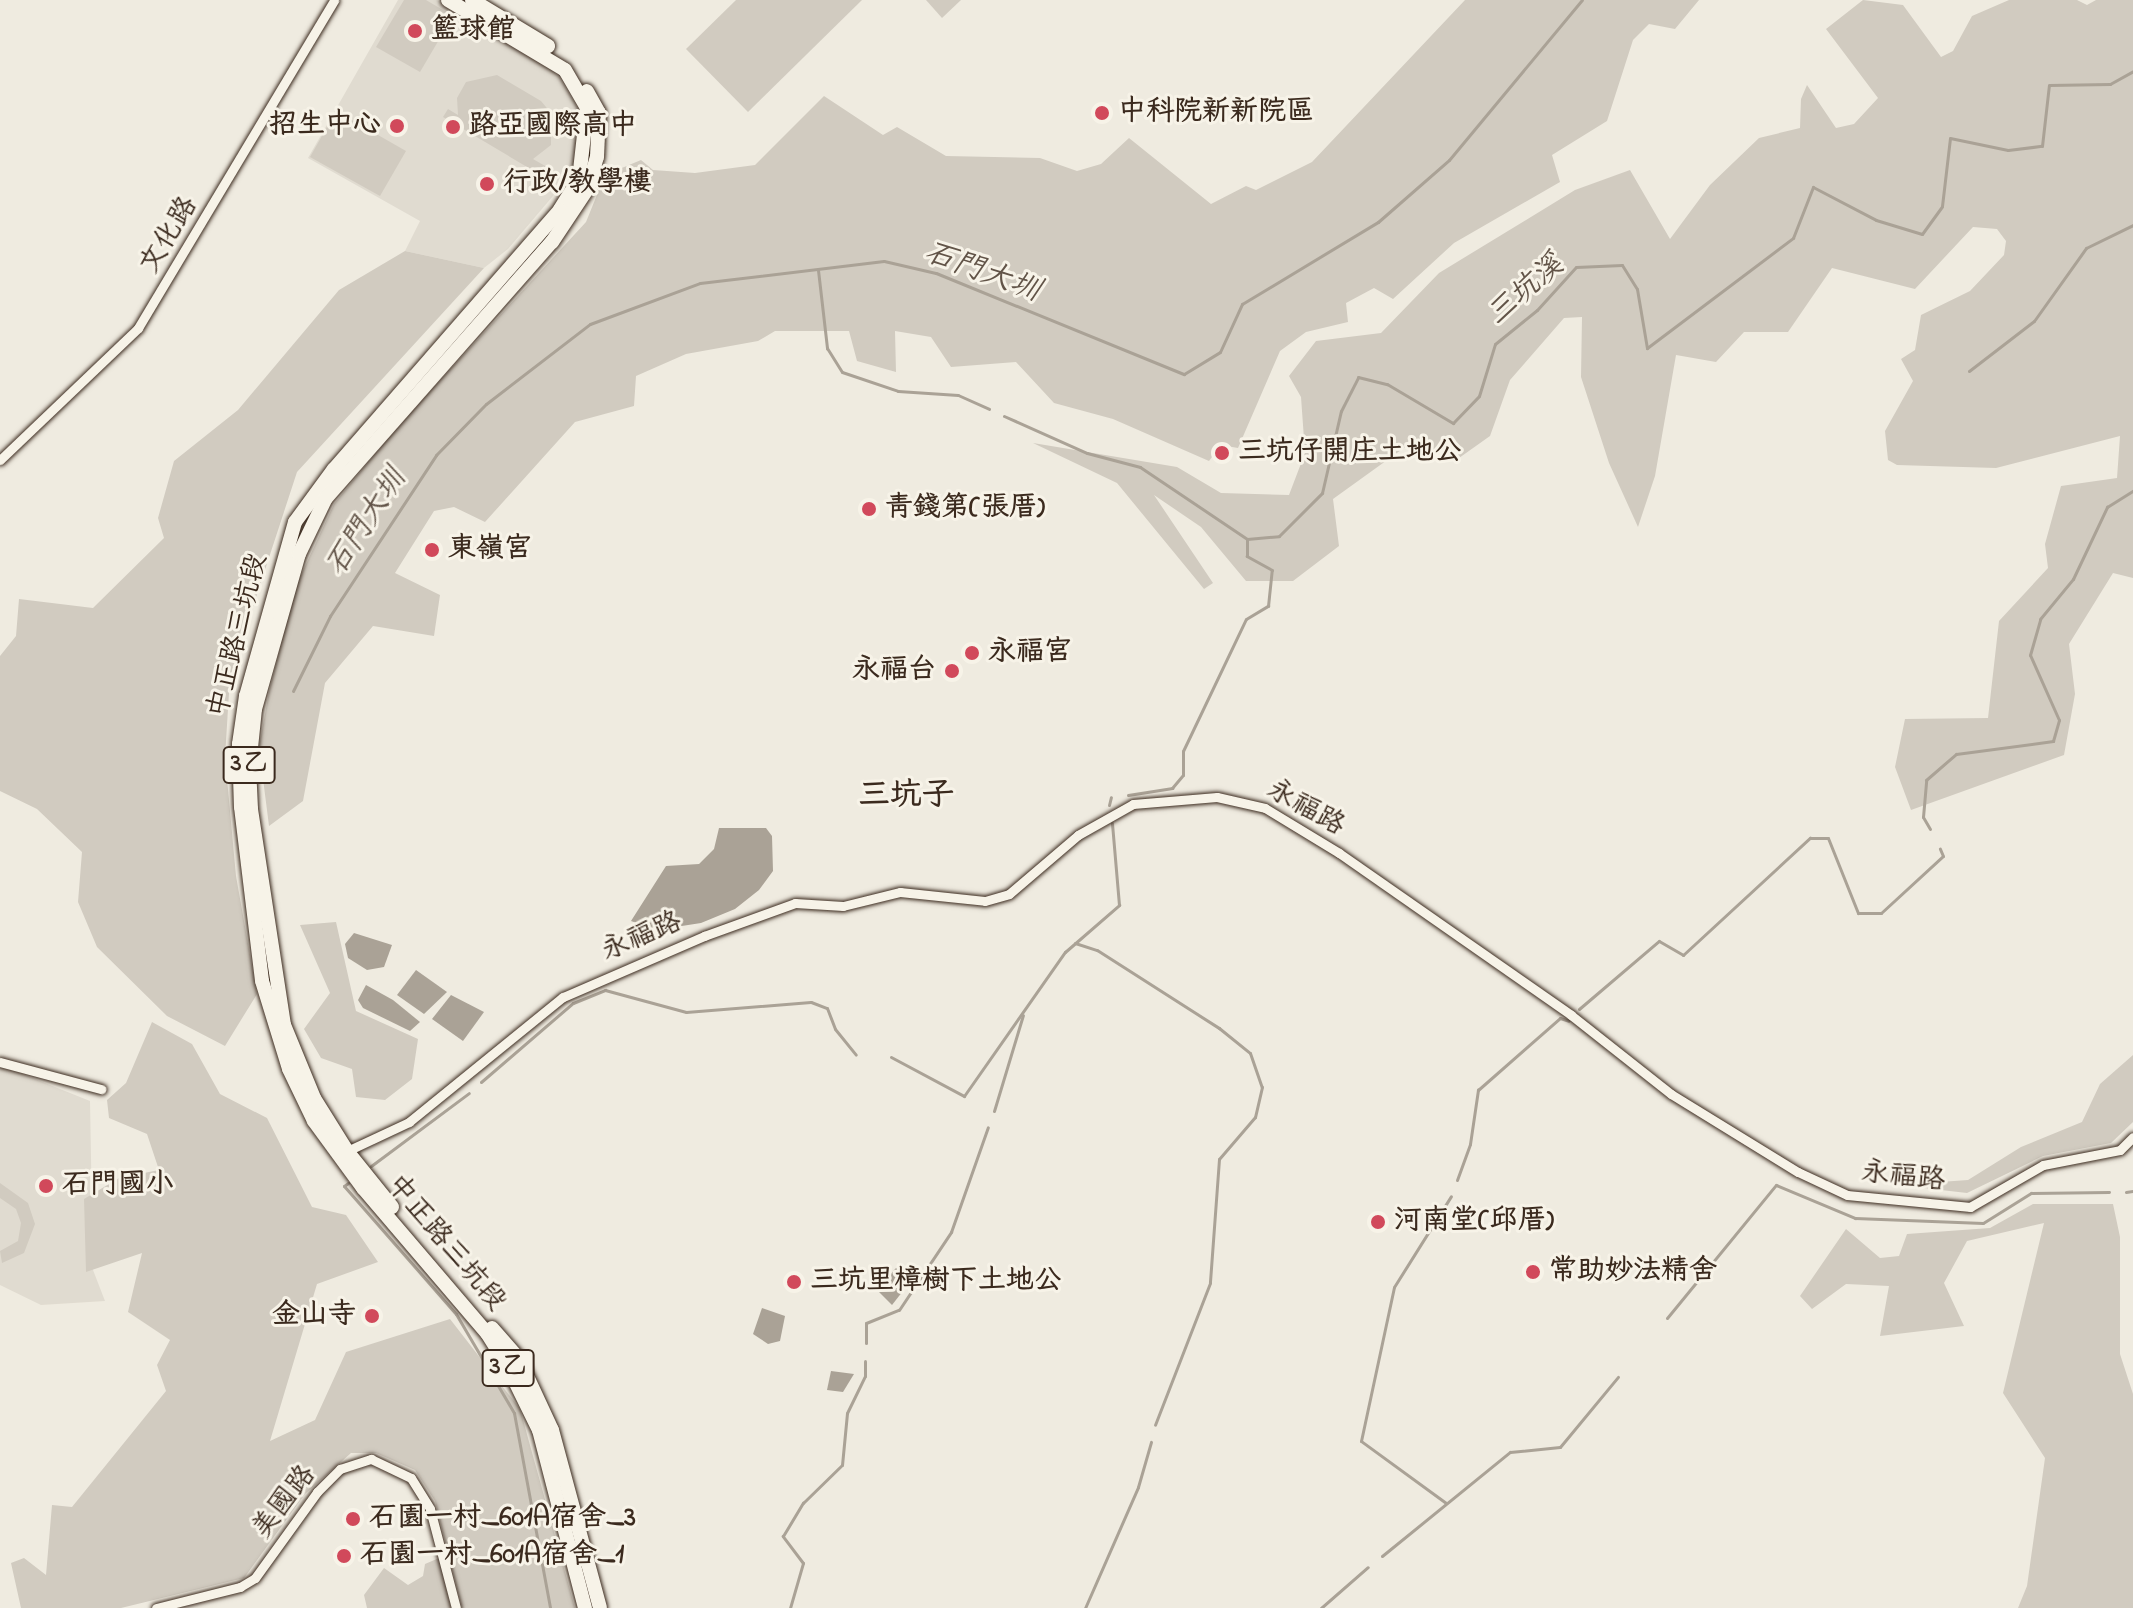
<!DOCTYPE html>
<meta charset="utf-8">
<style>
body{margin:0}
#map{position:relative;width:2133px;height:1608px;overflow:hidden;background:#efebe0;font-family:"Indie Flower","LXGW WenKai TC",sans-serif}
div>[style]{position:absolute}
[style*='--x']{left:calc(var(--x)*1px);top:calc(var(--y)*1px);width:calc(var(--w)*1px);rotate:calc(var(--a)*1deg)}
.built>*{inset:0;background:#e0dbd0}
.green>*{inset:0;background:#d1cbc0}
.water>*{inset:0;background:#aaa296}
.stream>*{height:3px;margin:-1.5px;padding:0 1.5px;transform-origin:1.5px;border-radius:1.5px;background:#aaa296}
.roads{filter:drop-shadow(0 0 2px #3b2a1e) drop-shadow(0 0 2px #3b2a1e)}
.minor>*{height:9px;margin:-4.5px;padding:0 4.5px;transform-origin:4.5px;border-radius:4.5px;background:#f7f3e8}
.primary>*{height:14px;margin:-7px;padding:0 7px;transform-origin:7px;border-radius:7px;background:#f7f3e8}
.dots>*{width:22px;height:22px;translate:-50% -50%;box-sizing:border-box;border:4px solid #f7f3e8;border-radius:50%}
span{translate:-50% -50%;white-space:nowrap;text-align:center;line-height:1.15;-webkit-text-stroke:6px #f7f3e8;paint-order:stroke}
.shield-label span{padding:2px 6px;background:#f7f3e8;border:2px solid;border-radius:6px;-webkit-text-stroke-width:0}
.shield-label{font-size:26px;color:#3b2a1e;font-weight:700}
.poi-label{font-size:28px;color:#3b2a1e;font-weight:700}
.left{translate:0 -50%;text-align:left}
.right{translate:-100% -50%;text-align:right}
.street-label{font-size:28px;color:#3b2a1e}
.water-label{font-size:30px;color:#625448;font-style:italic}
.quarter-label{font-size:32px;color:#3b2a1e;font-weight:700}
</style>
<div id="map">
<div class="built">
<div style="clip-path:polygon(398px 0,437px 0,537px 57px,559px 77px,580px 112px,575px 170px,508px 249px,484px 268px,405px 251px,420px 221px,308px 158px)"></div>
<div style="clip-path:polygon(0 1065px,90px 1101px,93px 1270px,105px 1301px,41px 1305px,0 1285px)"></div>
</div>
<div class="green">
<div style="clip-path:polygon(404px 0,426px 0,453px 16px,420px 72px,376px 47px)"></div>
<div style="clip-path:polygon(736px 0,862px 0,748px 112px,686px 49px)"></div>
<div style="clip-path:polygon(926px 0,961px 0,942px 18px)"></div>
<div style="clip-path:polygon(1465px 0,1699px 0,1675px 29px,1649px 24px,1633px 40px,1607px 121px,1552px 155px,1560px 182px,1454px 243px,1393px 299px,1374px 288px,1346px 303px,1348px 322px,1306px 332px,1280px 351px,1238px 448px,1221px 445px,1209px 461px,1113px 419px,1054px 403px,1016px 362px,951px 367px,931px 337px,895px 331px,896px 372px,857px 361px,849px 331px,775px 331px,758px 341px,686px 354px,636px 376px,634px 406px,575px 422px,485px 522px,454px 507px,434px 511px,395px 573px,440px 595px,434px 636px,373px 626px,325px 683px,303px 801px,269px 826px,259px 747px,269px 692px,295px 588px,334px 504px,398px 426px,586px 222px,605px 175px,641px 160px,653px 170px,695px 173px,755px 165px,824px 96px,883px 135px,897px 127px,946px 156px,1040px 158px,1077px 171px,1101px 164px,1129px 138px,1211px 204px,1246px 186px,1256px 190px,1312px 162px)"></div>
<div style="clip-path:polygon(1863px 0,1903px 5px,1941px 57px,1953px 51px,1972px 16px,2009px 0,2077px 0,2087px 5px,2096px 0,2133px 0,2133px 578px,2113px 573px,2069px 644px,2075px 694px,2064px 755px,1911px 810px,1895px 767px,1905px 719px,1988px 718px,1999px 621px,2048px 568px,2045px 544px,2061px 486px,2117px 478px,2120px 436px,1996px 468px,1897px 465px,1888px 460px,1885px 431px,1913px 381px,1901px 359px,1915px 350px,1921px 315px,1970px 291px,2004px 255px,2006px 241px,1997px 229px,1973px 227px,1915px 289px,1832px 268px,1788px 332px,1744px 332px,1716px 362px,1676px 355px,1655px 476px,1638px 527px,1609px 463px,1581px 377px,1582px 317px,1564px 318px,1510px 380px,1490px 436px,1459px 458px,1408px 445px,1333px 499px,1339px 546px,1293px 581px,1246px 581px,1201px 527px,1154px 495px,1213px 583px,1204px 589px,1117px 483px,1033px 443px,1177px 467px,1221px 493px,1289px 495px,1305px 453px,1301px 397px,1289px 376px,1316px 341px,1381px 333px,1439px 273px,1575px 190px,1630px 170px,1670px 239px,1710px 185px,1759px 138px,1800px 128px,1801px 99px,1807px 85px,1836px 128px,1854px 124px,1878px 98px,1826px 29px)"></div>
<div style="clip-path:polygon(497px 75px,541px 101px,551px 113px,551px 145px,533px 159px,554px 171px,549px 180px,443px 117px,448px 109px,458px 115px,457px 98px,466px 82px)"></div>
<div style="clip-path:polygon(336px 111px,406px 151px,380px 196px,310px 157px)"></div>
<div style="clip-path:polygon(405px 251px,484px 268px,297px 472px,230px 677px,225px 757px,236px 876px,257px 994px,225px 1046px,167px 1016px,97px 947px,78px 902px,82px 852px,37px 809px,0 791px,0 656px,16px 636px,19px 599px,93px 608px,164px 538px,158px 518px,174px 461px,238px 410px,339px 290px)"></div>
<div style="clip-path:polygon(336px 922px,356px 1011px,418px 1039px,412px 1079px,385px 1100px,356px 1097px,352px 1069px,321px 1058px,304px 1029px,330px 993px,300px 925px)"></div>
<div style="clip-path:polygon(152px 1022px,192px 1044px,220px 1094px,267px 1118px,312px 1207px,346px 1215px,378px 1262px,317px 1284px,270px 1441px,315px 1420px,346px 1352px,450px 1319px,520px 1409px,575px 1608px,462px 1608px,435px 1501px,415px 1470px,376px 1453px,351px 1453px,305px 1494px,244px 1578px,121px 1608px,21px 1608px,11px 1563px,24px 1558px,46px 1575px,52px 1505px,72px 1507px,166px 1391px,157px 1365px,170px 1340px,128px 1312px,142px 1253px,86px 1272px,84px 1199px,119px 1178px,159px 1170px,147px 1134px,109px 1118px,107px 1100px,126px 1083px)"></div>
<div style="clip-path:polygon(2133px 1055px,2133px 1122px,2111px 1143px,2043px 1156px,1967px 1193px,1898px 1185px,1968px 1180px,2021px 1147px,2082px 1122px,2100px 1084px)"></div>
<div style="clip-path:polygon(0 1183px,28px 1203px,35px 1224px,24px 1253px,2px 1263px,0 1251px,18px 1241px,21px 1223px,16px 1209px,0 1198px)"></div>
<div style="clip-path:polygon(2033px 1204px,2113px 1204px,2120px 1237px,2120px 1354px,2133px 1394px,2133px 1608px,2018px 1608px,2027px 1586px,2045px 1458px,2003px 1393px,2044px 1223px,1967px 1241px,1944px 1283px,1964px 1326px,1880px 1336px,1889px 1286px,1846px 1284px,1812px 1309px,1800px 1296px,1846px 1229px,1880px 1258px,1899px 1256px,1907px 1234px,1990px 1228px)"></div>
<div style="clip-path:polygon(439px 1558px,451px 1608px,367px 1608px,364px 1595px,384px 1568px,408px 1585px,423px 1576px,425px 1564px)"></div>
</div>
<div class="water">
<div style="clip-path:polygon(719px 828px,766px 828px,772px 836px,773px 871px,759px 890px,735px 909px,701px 923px,656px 930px,631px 921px,666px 866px,699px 864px,714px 849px)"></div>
<div style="clip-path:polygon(354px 933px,392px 945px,384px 967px,367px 970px,348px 958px,345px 944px)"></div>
<div style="clip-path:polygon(416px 970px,447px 992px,424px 1014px,397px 995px)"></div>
<div style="clip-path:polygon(366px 985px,393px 1000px,420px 1022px,410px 1031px,363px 1008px,358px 1000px)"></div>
<div style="clip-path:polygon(451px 995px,484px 1012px,463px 1041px,432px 1019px)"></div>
<div style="clip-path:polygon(896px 1268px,910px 1282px,892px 1305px,877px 1290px)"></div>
<div style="clip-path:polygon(762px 1308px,785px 1316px,780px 1341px,768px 1344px,753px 1334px)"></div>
<div style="clip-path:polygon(831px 1371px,854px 1374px,843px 1392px,827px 1390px)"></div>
</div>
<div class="stream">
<div style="--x:818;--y:270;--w:79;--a:83.4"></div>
<div style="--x:827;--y:348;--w:28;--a:58"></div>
<div style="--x:842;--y:372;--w:59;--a:18.7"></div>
<div style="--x:898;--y:391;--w:60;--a:3.8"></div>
<div style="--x:958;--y:395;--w:34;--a:24"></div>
<div style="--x:1969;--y:371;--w:82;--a:-37.6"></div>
<div style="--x:2034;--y:321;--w:90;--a:-54.5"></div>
<div style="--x:2086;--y:248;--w:52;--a:-26.1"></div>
<div style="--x:1004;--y:416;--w:91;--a:24"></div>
<div style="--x:1087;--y:453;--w:55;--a:14.8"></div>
<div style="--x:1140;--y:467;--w:129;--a:33.9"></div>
<div style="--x:1247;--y:539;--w:32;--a:-5"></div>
<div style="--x:1279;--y:536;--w:61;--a:-45"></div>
<div style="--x:1322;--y:493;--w:84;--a:-77"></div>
<div style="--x:1341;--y:411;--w:38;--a:-63"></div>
<div style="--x:1358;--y:377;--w:30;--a:14"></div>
<div style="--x:1387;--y:384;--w:77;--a:30.6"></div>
<div style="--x:1453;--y:423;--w:37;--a:-46"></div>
<div style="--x:1479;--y:396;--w:54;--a:-72.9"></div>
<div style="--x:1495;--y:344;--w:54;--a:-39"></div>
<div style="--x:1537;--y:310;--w:58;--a:-47.8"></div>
<div style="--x:1576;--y:267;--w:46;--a:-2.5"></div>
<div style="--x:1622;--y:265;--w:28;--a:58"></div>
<div style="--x:1637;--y:289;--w:60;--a:80.4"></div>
<div style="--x:1647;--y:348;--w:183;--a:-37"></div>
<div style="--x:1793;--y:238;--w:55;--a:-68.6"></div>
<div style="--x:1813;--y:187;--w:71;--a:27.6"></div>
<div style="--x:1876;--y:220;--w:48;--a:16.9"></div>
<div style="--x:1922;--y:234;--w:34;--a:-54"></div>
<div style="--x:1942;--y:206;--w:68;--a:-83.3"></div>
<div style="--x:1950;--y:138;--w:59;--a:11.7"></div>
<div style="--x:2008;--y:150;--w:34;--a:-7"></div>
<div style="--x:2042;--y:146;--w:61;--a:-83.5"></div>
<div style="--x:2049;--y:85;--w:61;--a:-0.9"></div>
<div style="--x:2110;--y:84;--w:26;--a:-29"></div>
<div style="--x:293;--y:691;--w:84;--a:-63.7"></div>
<div style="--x:330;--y:616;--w:193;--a:-56.6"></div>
<div style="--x:436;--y:455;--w:71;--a:-45.6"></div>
<div style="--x:486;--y:404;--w:131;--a:-37.6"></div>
<div style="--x:590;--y:324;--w:117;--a:-20.4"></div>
<div style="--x:700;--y:283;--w:185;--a:-6.8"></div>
<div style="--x:884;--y:261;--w:53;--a:13"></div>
<div style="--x:936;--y:273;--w:268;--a:22.2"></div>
<div style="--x:1184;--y:374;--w:42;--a:-31.4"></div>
<div style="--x:1220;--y:352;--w:53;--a:-65.4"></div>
<div style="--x:1242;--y:304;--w:159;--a:-31.1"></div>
<div style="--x:1378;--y:222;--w:94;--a:-41.1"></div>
<div style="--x:1449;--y:160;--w:208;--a:-50.3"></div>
<div style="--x:1128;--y:795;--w:45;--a:-9"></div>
<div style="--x:1172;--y:788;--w:17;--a:-50"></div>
<div style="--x:1183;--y:775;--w:24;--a:-90"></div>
<div style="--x:1183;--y:751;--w:146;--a:-64.5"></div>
<div style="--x:1246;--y:619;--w:26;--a:-31"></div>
<div style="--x:1268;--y:606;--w:36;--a:-84"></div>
<div style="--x:1272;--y:570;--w:29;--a:-151"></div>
<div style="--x:1247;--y:556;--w:17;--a:-90"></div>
<div style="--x:1109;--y:805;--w:8;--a:-76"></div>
<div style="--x:1930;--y:829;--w:14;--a:-120"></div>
<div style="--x:1923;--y:817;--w:37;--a:-85"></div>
<div style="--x:1926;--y:780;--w:40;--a:-41"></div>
<div style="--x:1956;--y:754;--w:98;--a:-7.6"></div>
<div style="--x:2053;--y:741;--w:22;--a:-74"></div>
<div style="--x:2059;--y:720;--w:71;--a:-114"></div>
<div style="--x:2030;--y:655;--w:37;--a:-74"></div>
<div style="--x:2040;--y:619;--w:52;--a:-50.5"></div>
<div style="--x:2073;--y:579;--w:80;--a:-64.7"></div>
<div style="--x:2107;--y:507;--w:31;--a:-32"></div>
<div style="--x:1075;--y:943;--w:23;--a:18"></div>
<div style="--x:1097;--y:950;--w:145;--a:32.6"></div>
<div style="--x:1219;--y:1028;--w:40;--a:39"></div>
<div style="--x:1250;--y:1053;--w:36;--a:71"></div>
<div style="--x:1262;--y:1087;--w:31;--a:103"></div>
<div style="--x:1255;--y:1117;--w:55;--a:130.6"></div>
<div style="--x:1219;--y:1159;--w:124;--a:94.2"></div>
<div style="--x:1210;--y:1283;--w:152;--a:111.2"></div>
<div style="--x:1579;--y:1009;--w:105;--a:-40.4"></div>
<div style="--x:1659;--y:941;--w:28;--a:30"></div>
<div style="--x:1683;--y:955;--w:173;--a:-42.7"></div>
<div style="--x:1810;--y:838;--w:18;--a:0"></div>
<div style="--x:1828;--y:838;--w:81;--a:68.2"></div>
<div style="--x:1858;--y:913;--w:23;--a:0"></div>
<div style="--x:1881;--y:913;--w:84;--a:-42.6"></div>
<div style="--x:1943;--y:856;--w:8;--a:-113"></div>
<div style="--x:891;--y:1057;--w:83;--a:28.1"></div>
<div style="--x:964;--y:1096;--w:176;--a:-55"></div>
<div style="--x:1065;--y:952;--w:72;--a:-41"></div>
<div style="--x:1119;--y:905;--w:82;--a:-94.9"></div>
<div style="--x:481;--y:1082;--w:121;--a:-40.7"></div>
<div style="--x:573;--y:1003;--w:35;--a:-22"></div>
<div style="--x:605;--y:990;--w:84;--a:15.2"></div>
<div style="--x:686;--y:1012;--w:125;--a:-4.6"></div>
<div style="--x:811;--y:1002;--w:17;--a:21"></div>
<div style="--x:827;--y:1008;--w:22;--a:69"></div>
<div style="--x:835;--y:1029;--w:33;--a:51"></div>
<div style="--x:994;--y:1111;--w:100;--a:-73.2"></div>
<div style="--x:371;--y:1166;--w:122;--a:-36.7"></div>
<div style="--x:1457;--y:1180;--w:38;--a:-70"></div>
<div style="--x:1470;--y:1144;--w:55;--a:-81.6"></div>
<div style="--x:1478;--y:1090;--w:109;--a:-41.3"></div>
<div style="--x:1560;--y:1018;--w:9;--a:18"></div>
<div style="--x:348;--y:1183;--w:5;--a:143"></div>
<div style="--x:344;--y:1186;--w:170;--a:48.8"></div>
<div style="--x:456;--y:1314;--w:115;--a:59.6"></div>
<div style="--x:514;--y:1413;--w:198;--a:79.5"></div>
<div style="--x:2126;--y:1192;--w:7;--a:-8"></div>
<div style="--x:1667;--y:1318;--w:172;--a:-50.7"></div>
<div style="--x:1776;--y:1185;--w:86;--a:22.7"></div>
<div style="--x:1855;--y:1218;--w:128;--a:2.2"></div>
<div style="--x:1983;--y:1223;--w:57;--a:-32"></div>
<div style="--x:2031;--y:1193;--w:78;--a:-0.7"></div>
<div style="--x:866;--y:1343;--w:20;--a:-90"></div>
<div style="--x:866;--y:1323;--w:35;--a:-22"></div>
<div style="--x:899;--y:1310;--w:94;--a:-56.3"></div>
<div style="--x:951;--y:1232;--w:111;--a:-70.6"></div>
<div style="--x:1446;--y:1503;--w:105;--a:-143.9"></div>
<div style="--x:1361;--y:1441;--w:157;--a:-77.9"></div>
<div style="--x:1394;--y:1287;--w:107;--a:-57.9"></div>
<div style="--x:1382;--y:1556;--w:165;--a:-39.1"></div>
<div style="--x:1510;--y:1452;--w:50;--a:-5.7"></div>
<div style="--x:1560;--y:1447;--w:91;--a:-50.4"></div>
<div style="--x:790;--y:1608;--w:47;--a:-73.9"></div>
<div style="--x:803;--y:1563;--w:34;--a:-127"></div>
<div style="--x:783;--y:1536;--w:39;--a:-59"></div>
<div style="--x:803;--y:1503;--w:54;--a:-44.3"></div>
<div style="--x:842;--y:1465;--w:52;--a:-84.5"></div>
<div style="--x:847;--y:1413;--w:41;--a:-64.1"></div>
<div style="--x:865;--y:1376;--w:15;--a:-90"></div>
<div style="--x:1085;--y:1608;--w:132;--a:-66.3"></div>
<div style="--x:1138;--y:1487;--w:47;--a:-73.9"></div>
<div style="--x:1321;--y:1608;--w:62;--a:-41.1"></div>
</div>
<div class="roads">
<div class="minor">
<div style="--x:0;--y:460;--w:191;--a:-43.7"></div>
<div style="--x:138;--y:328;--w:382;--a:-59.1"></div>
<div style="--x:0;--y:1062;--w:105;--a:15"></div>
<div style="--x:345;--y:1152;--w:71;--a:-25.1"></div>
<div style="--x:409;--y:1122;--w:198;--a:-39.1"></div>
<div style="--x:563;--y:997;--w:154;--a:-23.4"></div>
<div style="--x:704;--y:936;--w:97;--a:-19.9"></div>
<div style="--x:795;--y:903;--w:48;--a:3.6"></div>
<div style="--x:843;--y:906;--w:59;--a:-13.8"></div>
<div style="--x:900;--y:892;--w:85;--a:6"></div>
<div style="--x:985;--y:901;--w:25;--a:-16"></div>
<div style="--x:1009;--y:894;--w:91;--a:-40.5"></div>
<div style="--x:1078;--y:835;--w:63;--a:-29.4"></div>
<div style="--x:1133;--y:804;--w:84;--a:-4.8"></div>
<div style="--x:1217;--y:797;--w:49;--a:12.9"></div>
<div style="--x:1265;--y:808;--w:87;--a:31.3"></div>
<div style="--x:1339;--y:853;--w:283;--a:34.9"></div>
<div style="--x:1571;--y:1015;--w:127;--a:38.3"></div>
<div style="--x:1671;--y:1094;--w:149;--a:31.6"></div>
<div style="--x:1798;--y:1172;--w:54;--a:25.1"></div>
<div style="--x:1847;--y:1195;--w:124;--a:5.6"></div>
<div style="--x:1970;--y:1207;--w:84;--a:-29.9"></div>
<div style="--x:2043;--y:1165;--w:78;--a:-11"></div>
<div style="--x:2120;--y:1150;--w:18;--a:-45"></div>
<div style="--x:156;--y:1608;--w:87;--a:-14"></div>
<div style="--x:240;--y:1587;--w:17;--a:-31"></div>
<div style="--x:255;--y:1578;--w:106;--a:-54.2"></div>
<div style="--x:317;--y:1492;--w:33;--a:-45"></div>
<div style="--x:340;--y:1469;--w:33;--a:-18"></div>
<div style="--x:371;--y:1459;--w:44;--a:25.4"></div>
<div style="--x:411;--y:1478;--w:36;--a:58"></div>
<div style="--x:430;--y:1509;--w:102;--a:75.3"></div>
</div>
<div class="primary">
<div style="--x:448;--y:0;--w:136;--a:30.9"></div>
<div style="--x:565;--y:70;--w:44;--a:59.9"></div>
<div style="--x:587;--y:108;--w:71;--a:96.4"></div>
<div style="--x:579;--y:179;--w:36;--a:122"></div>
<div style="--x:560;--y:210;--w:344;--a:131.1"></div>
<div style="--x:334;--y:469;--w:66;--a:126.3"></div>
<div style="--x:295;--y:522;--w:181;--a:105.7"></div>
<div style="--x:246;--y:696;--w:49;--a:98.3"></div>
<div style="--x:239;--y:744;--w:63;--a:88.2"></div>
<div style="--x:241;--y:807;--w:175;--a:83.1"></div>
<div style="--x:262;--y:981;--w:92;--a:72.9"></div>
<div style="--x:289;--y:1069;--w:58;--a:64.3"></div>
<div style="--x:314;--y:1121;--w:83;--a:53.8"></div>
<div style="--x:363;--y:1188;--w:191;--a:49.5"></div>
<div style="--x:487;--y:1333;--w:36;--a:58"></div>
<div style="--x:506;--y:1363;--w:75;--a:63.8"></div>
<div style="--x:539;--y:1430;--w:184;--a:75.5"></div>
<div style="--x:472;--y:0;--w:89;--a:31.2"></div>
<div style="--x:392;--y:1207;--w:72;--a:-128.8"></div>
<div style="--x:347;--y:1151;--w:62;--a:-121.9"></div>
<div style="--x:314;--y:1098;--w:79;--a:-112.3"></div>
<div style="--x:284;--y:1025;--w:219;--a:-98.7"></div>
<div style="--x:251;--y:809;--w:42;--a:-92.7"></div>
<div style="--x:249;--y:767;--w:58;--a:-84.1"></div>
<div style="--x:255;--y:709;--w:161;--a:-74.2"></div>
<div style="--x:299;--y:554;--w:62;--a:-64.3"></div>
<div style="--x:326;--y:498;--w:341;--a:-48.6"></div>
<div style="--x:552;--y:242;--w:65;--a:-56.3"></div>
<div style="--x:588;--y:188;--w:32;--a:-74"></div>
<div style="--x:597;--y:157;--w:44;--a:-87.4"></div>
<div style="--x:599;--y:113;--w:25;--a:-119"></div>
<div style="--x:492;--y:1328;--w:41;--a:48.9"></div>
<div style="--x:519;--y:1359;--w:78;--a:65.1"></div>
<div style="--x:552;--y:1430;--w:184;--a:74.9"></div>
</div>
</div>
<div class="dots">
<div style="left:415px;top:31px;background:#d1495b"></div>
<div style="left:1102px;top:113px;background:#d1495b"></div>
<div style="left:397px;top:126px;background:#d1495b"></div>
<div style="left:453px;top:127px;background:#d1495b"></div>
<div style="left:487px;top:184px;background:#d1495b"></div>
<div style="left:1222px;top:453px;background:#d1495b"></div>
<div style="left:869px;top:509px;background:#d1495b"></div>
<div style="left:432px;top:550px;background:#d1495b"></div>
<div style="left:972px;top:653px;background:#d1495b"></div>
<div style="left:952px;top:671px;background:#d1495b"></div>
<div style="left:46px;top:1186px;background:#d1495b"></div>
<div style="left:1378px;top:1222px;background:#d1495b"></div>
<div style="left:1533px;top:1272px;background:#d1495b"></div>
<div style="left:794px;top:1282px;background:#d1495b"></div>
<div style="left:372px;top:1316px;background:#d1495b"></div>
<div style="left:353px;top:1519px;background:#d1495b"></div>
<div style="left:344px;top:1556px;background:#d1495b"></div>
</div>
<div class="shield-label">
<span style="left:249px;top:765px">3乙</span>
<span style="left:508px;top:1368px">3乙</span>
</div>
<div class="poi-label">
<span class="left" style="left:431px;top:31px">籃球館</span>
<span class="left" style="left:1118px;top:113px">中科院新新院區</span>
<span class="right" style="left:381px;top:126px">招生中心</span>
<span class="left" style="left:469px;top:127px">路亞國際高中</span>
<span class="left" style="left:503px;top:184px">行政/教學樓</span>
<span class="left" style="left:1238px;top:453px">三坑仔開庄土地公</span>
<span class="left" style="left:885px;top:509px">青錢第(張厝)</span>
<span class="left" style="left:448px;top:550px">東嶺宮</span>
<span class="left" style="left:988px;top:653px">永福宮</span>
<span class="right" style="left:936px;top:671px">永福台</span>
<span class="left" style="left:62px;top:1186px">石門國小</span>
<span class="left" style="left:1394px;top:1222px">河南堂(邱厝)</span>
<span class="left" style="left:1549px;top:1272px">常助妙法精舍</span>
<span class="left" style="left:810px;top:1282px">三坑里樟樹下土地公</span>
<span class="right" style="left:356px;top:1316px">金山寺</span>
<span class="left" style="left:369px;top:1519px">石園一村_601A宿舍_3</span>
<span class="left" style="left:360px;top:1556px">石園一村_601A宿舍_1</span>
</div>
<div class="street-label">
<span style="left:170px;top:236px;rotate:-59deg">文化路</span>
<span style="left:239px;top:636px;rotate:-76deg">中正路三坑段</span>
<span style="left:1305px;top:809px;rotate:29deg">永福路</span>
<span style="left:642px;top:938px;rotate:-23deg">永福路</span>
<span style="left:1903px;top:1178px;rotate:6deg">永福路</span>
<span style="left:445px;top:1244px;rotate:50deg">中正路三坑段</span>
<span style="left:285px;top:1503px;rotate:-52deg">美國路</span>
</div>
<div class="water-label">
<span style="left:982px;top:273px;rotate:20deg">石門大圳</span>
<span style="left:1526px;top:291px;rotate:-41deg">三坑溪</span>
<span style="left:367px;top:523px;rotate:-57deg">石門大圳</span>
</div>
<div class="quarter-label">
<span style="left:906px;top:797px">三坑子</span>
</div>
</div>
